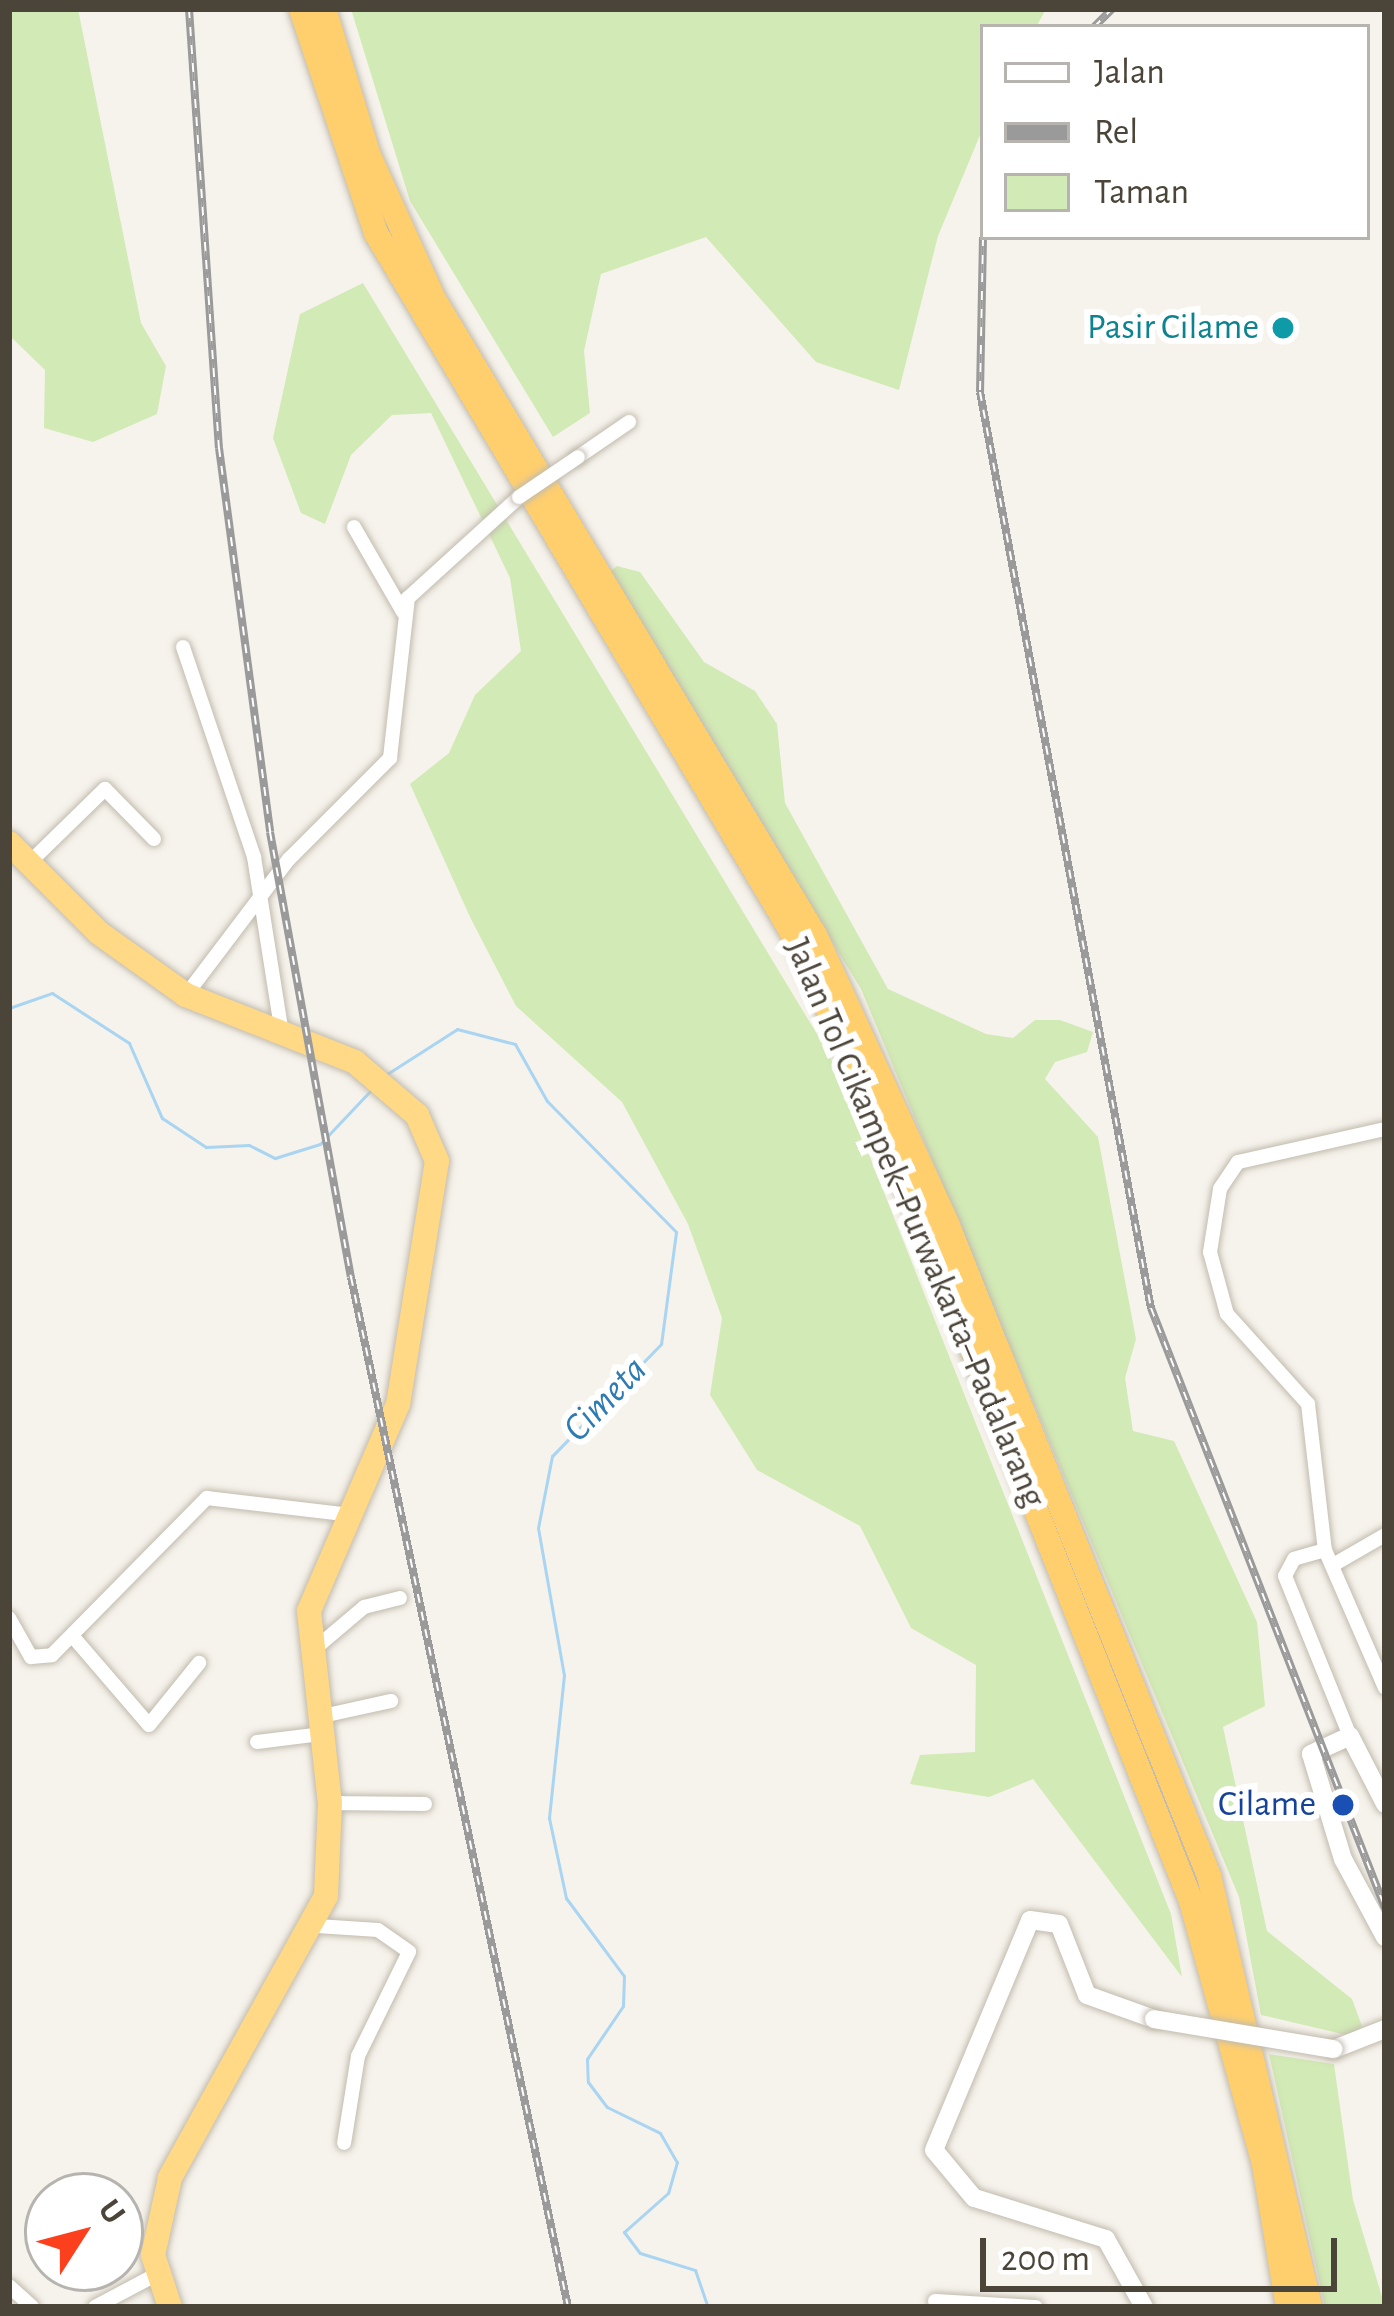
<!DOCTYPE html>
<meta charset="utf-8">
<style>
body{margin:0}
#map{position:relative;width:1394px;height:2316px;overflow:hidden;background:#f6f3ec;font-family:"Alegreya Sans",sans-serif}
div>[style]{position:absolute}
[style*='--x']{left:calc(var(--x)*1px);top:calc(var(--y)*1px);width:calc(var(--w)*1px);rotate:calc(var(--a)*1deg)}
.green>*{inset:0;background:#d2eab5}
.stream>*{height:3px;margin:-1.5px;padding:0 1.5px;transform-origin:1.5px;border-radius:1.5px;background:#a9d4f2}
.roads{filter:drop-shadow(0 0 3px #c2bbae) drop-shadow(0 0 3px #c2bbae)}
.minor>*{height:14px;margin:-7px;padding:0 7px;transform-origin:7px;border-radius:7px;background:#fff}
.tertiary>*{height:18px;margin:-9px;padding:0 9px;transform-origin:9px;border-radius:9px;background:#fff}
.trunk>*{height:24px;margin:-12px;padding:0 12px;transform-origin:12px;border-radius:12px;background:#ffd985}
.motorway>*{height:24px;margin:-12px;padding:0 12px;transform-origin:12px;border-radius:12px;background:#ffcf6e}
.rail>*{height:8px;margin-top:-4px;transform-origin:0;background:repeating-linear-gradient(90deg,#fff 0 9px,#9a9a9a 0 18px);box-sizing:border-box;border-block:3px solid #9a9a9a}
.bridges{filter:drop-shadow(0 0 3px #c2bbae) drop-shadow(0 0 3px #c2bbae)}
.minor-bridge>*{height:14px;margin:-7px;padding:0 7px;transform-origin:7px;border-radius:7px;background:#fff}
.tertiary-bridge>*{height:18px;margin:-9px;padding:0 9px;transform-origin:9px;border-radius:9px;background:#fff}
.dots>*{width:33px;height:33px;translate:-50% -50%;box-sizing:border-box;border:6px solid #fff;border-radius:50%}
span{translate:-50% -50%;white-space:nowrap;text-align:center;line-height:1.15;-webkit-text-stroke:12px #fff;paint-order:stroke}
.culture-label{font-size:36px;color:#0d838f}
.right{translate:-100% -50%;text-align:right}
.street-label{font-size:36px;color:#4b4439}
.transit-label{font-size:36px;color:#164399}
.water-label{font-size:39px;color:#2e7ab2;font-style:italic}
.frame{position:absolute;inset:0;border:12px solid #4b4439;pointer-events:none}
.legend{position:absolute;left:980px;top:24px;width:390px;height:216px;box-sizing:border-box;background:#fff;border:3px solid #b7b4b0;margin:0;padding:15px 21px;list-style:none;font-size:36px;color:#4b4439}
.legend li{display:flex;align-items:center;gap:24px;height:60px}
.legend b{width:60px;border:3px solid #b7b4b0}
.north{position:absolute;left:24px;top:2172px;width:120px;height:120px;box-sizing:border-box;background:#fff;border:3px solid #b7b4b0;border-radius:50%;rotate:54deg;font-size:33px;font-weight:700;line-height:48px;text-align:center;color:#4b4439}
.north::after{content:'';display:block;margin:auto;width:42px;height:54px;background:#fc3f1d;clip-path:polygon(50% 0,100% 100%,50% 72%,0 100%)}
.scale{position:absolute;left:980px;top:2238px;width:357px;height:54px;box-sizing:border-box;border:6px solid #4b4439;border-top:0;padding-left:15px;font-size:36px;line-height:42px;white-space:nowrap;color:#4b4439;-webkit-text-stroke:9px #fff;paint-order:stroke}
</style>
<div id="map">
<div class="green">
<div style="clip-path:polygon(9px 9px,78px 9px,141px 323px,166px 366px,157px 414px,93px 442px,44px 428px,45px 370px,9px 335px)"></div>
<div style="clip-path:polygon(351px 9px,1046px 9px,1036px 27px,983px 27px,983px 128px,938px 236px,899px 390px,816px 362px,706px 237px,601px 274px,584px 351px,590px 413px,553px 437px,410px 201px)"></div>
<div style="clip-path:polygon(363px 283px,829px 1054px,1171px 1914px,1182px 1977px,1033px 1779px,989px 1797px,910px 1784px,920px 1755px,975px 1752px,976px 1665px,911px 1628px,860px 1526px,757px 1470px,710px 1395px,722px 1318px,688px 1224px,622px 1102px,516px 1006px,470px 917px,410px 784px,449px 753px,475px 695px,521px 651px,510px 578px,431px 413px,392px 415px,351px 455px,325px 524px,301px 513px,273px 438px,300px 314px)"></div>
<div style="clip-path:polygon(617px 566px,640px 572px,704px 662px,755px 691px,777px 724px,785px 803px,888px 989px,986px 1034px,1013px 1038px,1035px 1020px,1060px 1020px,1093px 1032px,1087px 1052px,1055px 1062px,1045px 1079px,1098px 1137px,1136px 1339px,1125px 1378px,1133px 1431px,1174px 1441px,1257px 1622px,1265px 1706px,1223px 1727px,1267px 1931px,1352px 1999px,1362px 2026px,1351px 2036px,1261px 2015px,1239px 1897px,861px 989px,607px 574px)"></div>
<div style="clip-path:polygon(1269px 2054px,1334px 2064px,1353px 2200px,1385px 2307px,1325px 2307px)"></div>
</div>
<div class="stream">
<div style="--x:9;--y:1008;--w:46;--a:-19.2"></div>
<div style="--x:52;--y:993;--w:92;--a:33"></div>
<div style="--x:129;--y:1043;--w:82;--a:66.3"></div>
<div style="--x:162;--y:1118;--w:53;--a:33.4"></div>
<div style="--x:206;--y:1147;--w:43;--a:-2.7"></div>
<div style="--x:249;--y:1145;--w:29;--a:27"></div>
<div style="--x:275;--y:1158;--w:47;--a:-17.3"></div>
<div style="--x:320;--y:1144;--w:76;--a:-46.6"></div>
<div style="--x:387;--y:1074;--w:83;--a:-32.7"></div>
<div style="--x:457;--y:1029;--w:60;--a:14.5"></div>
<div style="--x:515;--y:1044;--w:65;--a:60.7"></div>
<div style="--x:547;--y:1101;--w:184;--a:45.4"></div>
<div style="--x:676;--y:1232;--w:113;--a:97.6"></div>
<div style="--x:661;--y:1344;--w:156;--a:134.2"></div>
<div style="--x:552;--y:1456;--w:73;--a:101"></div>
<div style="--x:538;--y:1528;--w:149;--a:80"></div>
<div style="--x:564;--y:1675;--w:144;--a:96"></div>
<div style="--x:549;--y:1818;--w:82;--a:78"></div>
<div style="--x:566;--y:1898;--w:97;--a:53.4"></div>
<div style="--x:624;--y:1976;--w:30;--a:92"></div>
<div style="--x:623;--y:2006;--w:64;--a:124.2"></div>
<div style="--x:587;--y:2059;--w:23;--a:88"></div>
<div style="--x:588;--y:2082;--w:31;--a:53"></div>
<div style="--x:607;--y:2107;--w:59;--a:26.1"></div>
<div style="--x:660;--y:2133;--w:34;--a:60"></div>
<div style="--x:677;--y:2162;--w:32;--a:106"></div>
<div style="--x:668;--y:2193;--w:59;--a:138.4"></div>
<div style="--x:624;--y:2232;--w:26;--a:53"></div>
<div style="--x:640;--y:2253;--w:58;--a:17.2"></div>
<div style="--x:695;--y:2270;--w:39;--a:71"></div>
</div>
<div class="roads">
<div class="minor">
<div style="--x:578;--y:457;--w:62;--a:-34.5"></div>
<div style="--x:354;--y:527;--w:98;--a:60"></div>
<div style="--x:183;--y:647;--w:222;--a:71.3"></div>
<div style="--x:254;--y:857;--w:179;--a:81"></div>
<div style="--x:27;--y:865;--w:109;--a:-44.3"></div>
<div style="--x:105;--y:789;--w:70;--a:45.6"></div>
<div style="--x:186;--y:995;--w:171;--a:-52.9"></div>
<div style="--x:289;--y:859;--w:143;--a:-45"></div>
<div style="--x:390;--y:758;--w:161;--a:-83.6"></div>
<div style="--x:408;--y:598;--w:150;--a:-42.3"></div>
<div style="--x:1385;--y:1129;--w:151;--a:167.3"></div>
<div style="--x:1238;--y:1162;--w:32;--a:124"></div>
<div style="--x:1220;--y:1189;--w:64;--a:99"></div>
<div style="--x:1210;--y:1252;--w:64;--a:74.7"></div>
<div style="--x:1227;--y:1314;--w:121;--a:48"></div>
<div style="--x:1308;--y:1404;--w:147;--a:83.4"></div>
<div style="--x:1325;--y:1550;--w:150;--a:66.5"></div>
<div style="--x:1325;--y:1550;--w:32;--a:164"></div>
<div style="--x:1294;--y:1559;--w:19;--a:118"></div>
<div style="--x:1285;--y:1576;--w:173;--a:67.9"></div>
<div style="--x:1333;--y:1565;--w:60;--a:-30"></div>
<div style="--x:9;--y:1618;--w:45;--a:60.6"></div>
<div style="--x:31;--y:1657;--w:21;--a:-5"></div>
<div style="--x:52;--y:1655;--w:221;--a:-45.4"></div>
<div style="--x:207;--y:1498;--w:146;--a:6.7"></div>
<div style="--x:75;--y:1639;--w:113;--a:49.3"></div>
<div style="--x:149;--y:1725;--w:80;--a:-51.1"></div>
<div style="--x:311;--y:1652;--w:70;--a:-40.3"></div>
<div style="--x:364;--y:1607;--w:37;--a:-14"></div>
<div style="--x:318;--y:1717;--w:75;--a:-12.4"></div>
<div style="--x:257;--y:1742;--w:64;--a:-7.1"></div>
<div style="--x:330;--y:1803;--w:95;--a:0.6"></div>
<div style="--x:317;--y:1926;--w:61;--a:3.8"></div>
<div style="--x:378;--y:1930;--w:38;--a:35"></div>
<div style="--x:409;--y:1952;--w:116;--a:116.1"></div>
<div style="--x:358;--y:2056;--w:88;--a:99.1"></div>
<div style="--x:9;--y:2286;--w:31;--a:42"></div>
<div style="--x:935;--y:2301;--w:101;--a:3.4"></div>
<div style="--x:95;--y:2307;--w:72;--a:-28"></div>
</div>
<div class="tertiary">
<div style="--x:1385;--y:1804;--w:76;--a:-117.2"></div>
<div style="--x:1350;--y:1736;--w:43;--a:155.2"></div>
<div style="--x:1311;--y:1754;--w:110;--a:73.1"></div>
<div style="--x:1343;--y:1859;--w:89;--a:61.7"></div>
<div style="--x:1334;--y:2049;--w:55;--a:-21.4"></div>
<div style="--x:1144;--y:2307;--w:78;--a:-119.2"></div>
<div style="--x:1106;--y:2239;--w:138;--a:-162.7"></div>
<div style="--x:974;--y:2198;--w:62;--a:-129.8"></div>
<div style="--x:934;--y:2150;--w:249;--a:-67.3"></div>
<div style="--x:1030;--y:1920;--w:29;--a:8"></div>
<div style="--x:1059;--y:1924;--w:76;--a:68.5"></div>
<div style="--x:1087;--y:1995;--w:71;--a:19.7"></div>
</div>
<div class="trunk">
<div style="--x:9;--y:843;--w:127;--a:45"></div>
<div style="--x:99;--y:933;--w:107;--a:35.5"></div>
<div style="--x:186;--y:995;--w:182;--a:21.6"></div>
<div style="--x:355;--y:1062;--w:82;--a:40.5"></div>
<div style="--x:417;--y:1115;--w:50;--a:66.5"></div>
<div style="--x:437;--y:1161;--w:246;--a:99.1"></div>
<div style="--x:398;--y:1404;--w:225;--a:113.3"></div>
<div style="--x:309;--y:1611;--w:193;--a:83.8"></div>
<div style="--x:330;--y:1803;--w:93;--a:92.5"></div>
<div style="--x:326;--y:1896;--w:322;--a:119"></div>
<div style="--x:170;--y:2178;--w:79;--a:102.4"></div>
<div style="--x:153;--y:2255;--w:55;--a:71.9"></div>
</div>
<div class="motorway">
<div style="--x:301;--y:9;--w:236;--a:71.5"></div>
<div style="--x:376;--y:233;--w:830;--a:59.26"></div>
<div style="--x:800;--y:946;--w:283;--a:66.1"></div>
<div style="--x:915;--y:1205;--w:749;--a:68.37"></div>
<div style="--x:1191;--y:1901;--w:273;--a:74.5"></div>
<div style="--x:1264;--y:2164;--w:145;--a:80.5"></div>
<div style="--x:324;--y:9;--w:154;--a:73"></div>
<div style="--x:369;--y:156;--w:157;--a:65.6"></div>
<div style="--x:434;--y:299;--w:741;--a:59.08"></div>
<div style="--x:815;--y:935;--w:320;--a:65.4"></div>
<div style="--x:948;--y:1226;--w:700;--a:68.12"></div>
<div style="--x:1209;--y:1876;--w:443;--a:76.8"></div>
</div>
</div>
<div class="rail">
<div style="--x:189;--y:9;--w:440;--a:86.1"></div>
<div style="--x:219;--y:448;--w:387;--a:82.4"></div>
<div style="--x:270;--y:832;--w:452;--a:79.7"></div>
<div style="--x:351;--y:1277;--w:1053;--a:78.1"></div>
<div style="--x:1094;--y:27;--w:25;--a:-45"></div>
<div style="--x:983;--y:237;--w:155;--a:91.1"></div>
<div style="--x:980;--y:392;--w:932;--a:79.43"></div>
<div style="--x:1151;--y:1308;--w:644;--a:68.69"></div>
</div>
<div class="bridges">
<div class="minor-bridge">
<div style="--x:519;--y:497;--w:71;--a:-34.1"></div>
</div>
<div class="tertiary-bridge">
<div style="--x:1154;--y:2019;--w:182;--a:9.5"></div>
</div>
</div>
<div class="dots">
<div style="left:1283px;top:328px;background:#0f9aa8"></div>
<div style="left:1343px;top:1805px;background:#1a4fb4"></div>
</div>
<div class="culture-label">
<span class="right" style="left:1259px;top:328px">Pasir Cilame</span>
</div>
<div class="street-label">
<span style="left:915px;top:1223px;rotate:67deg">Jalan Tol Cikampek–Purwakarta–Padalarang</span>
</div>
<div class="transit-label">
<span class="right" style="left:1316px;top:1805px">Cilame</span>
</div>
<div class="water-label">
<span style="left:606px;top:1400px;rotate:-46deg">Cimeta</span>
</div>
<div class="frame"></div>
<ul class="legend">
<li><b style="height:15px;background:#fff"></b>Jalan</li>
<li><b style="height:15px;background:#9a9a9a"></b>Rel</li>
<li><b style="height:33px;background:#d2eab5"></b>Taman</li>
</ul>
<div class="north">U</div>
<div class="scale">200 m</div>
</div>
